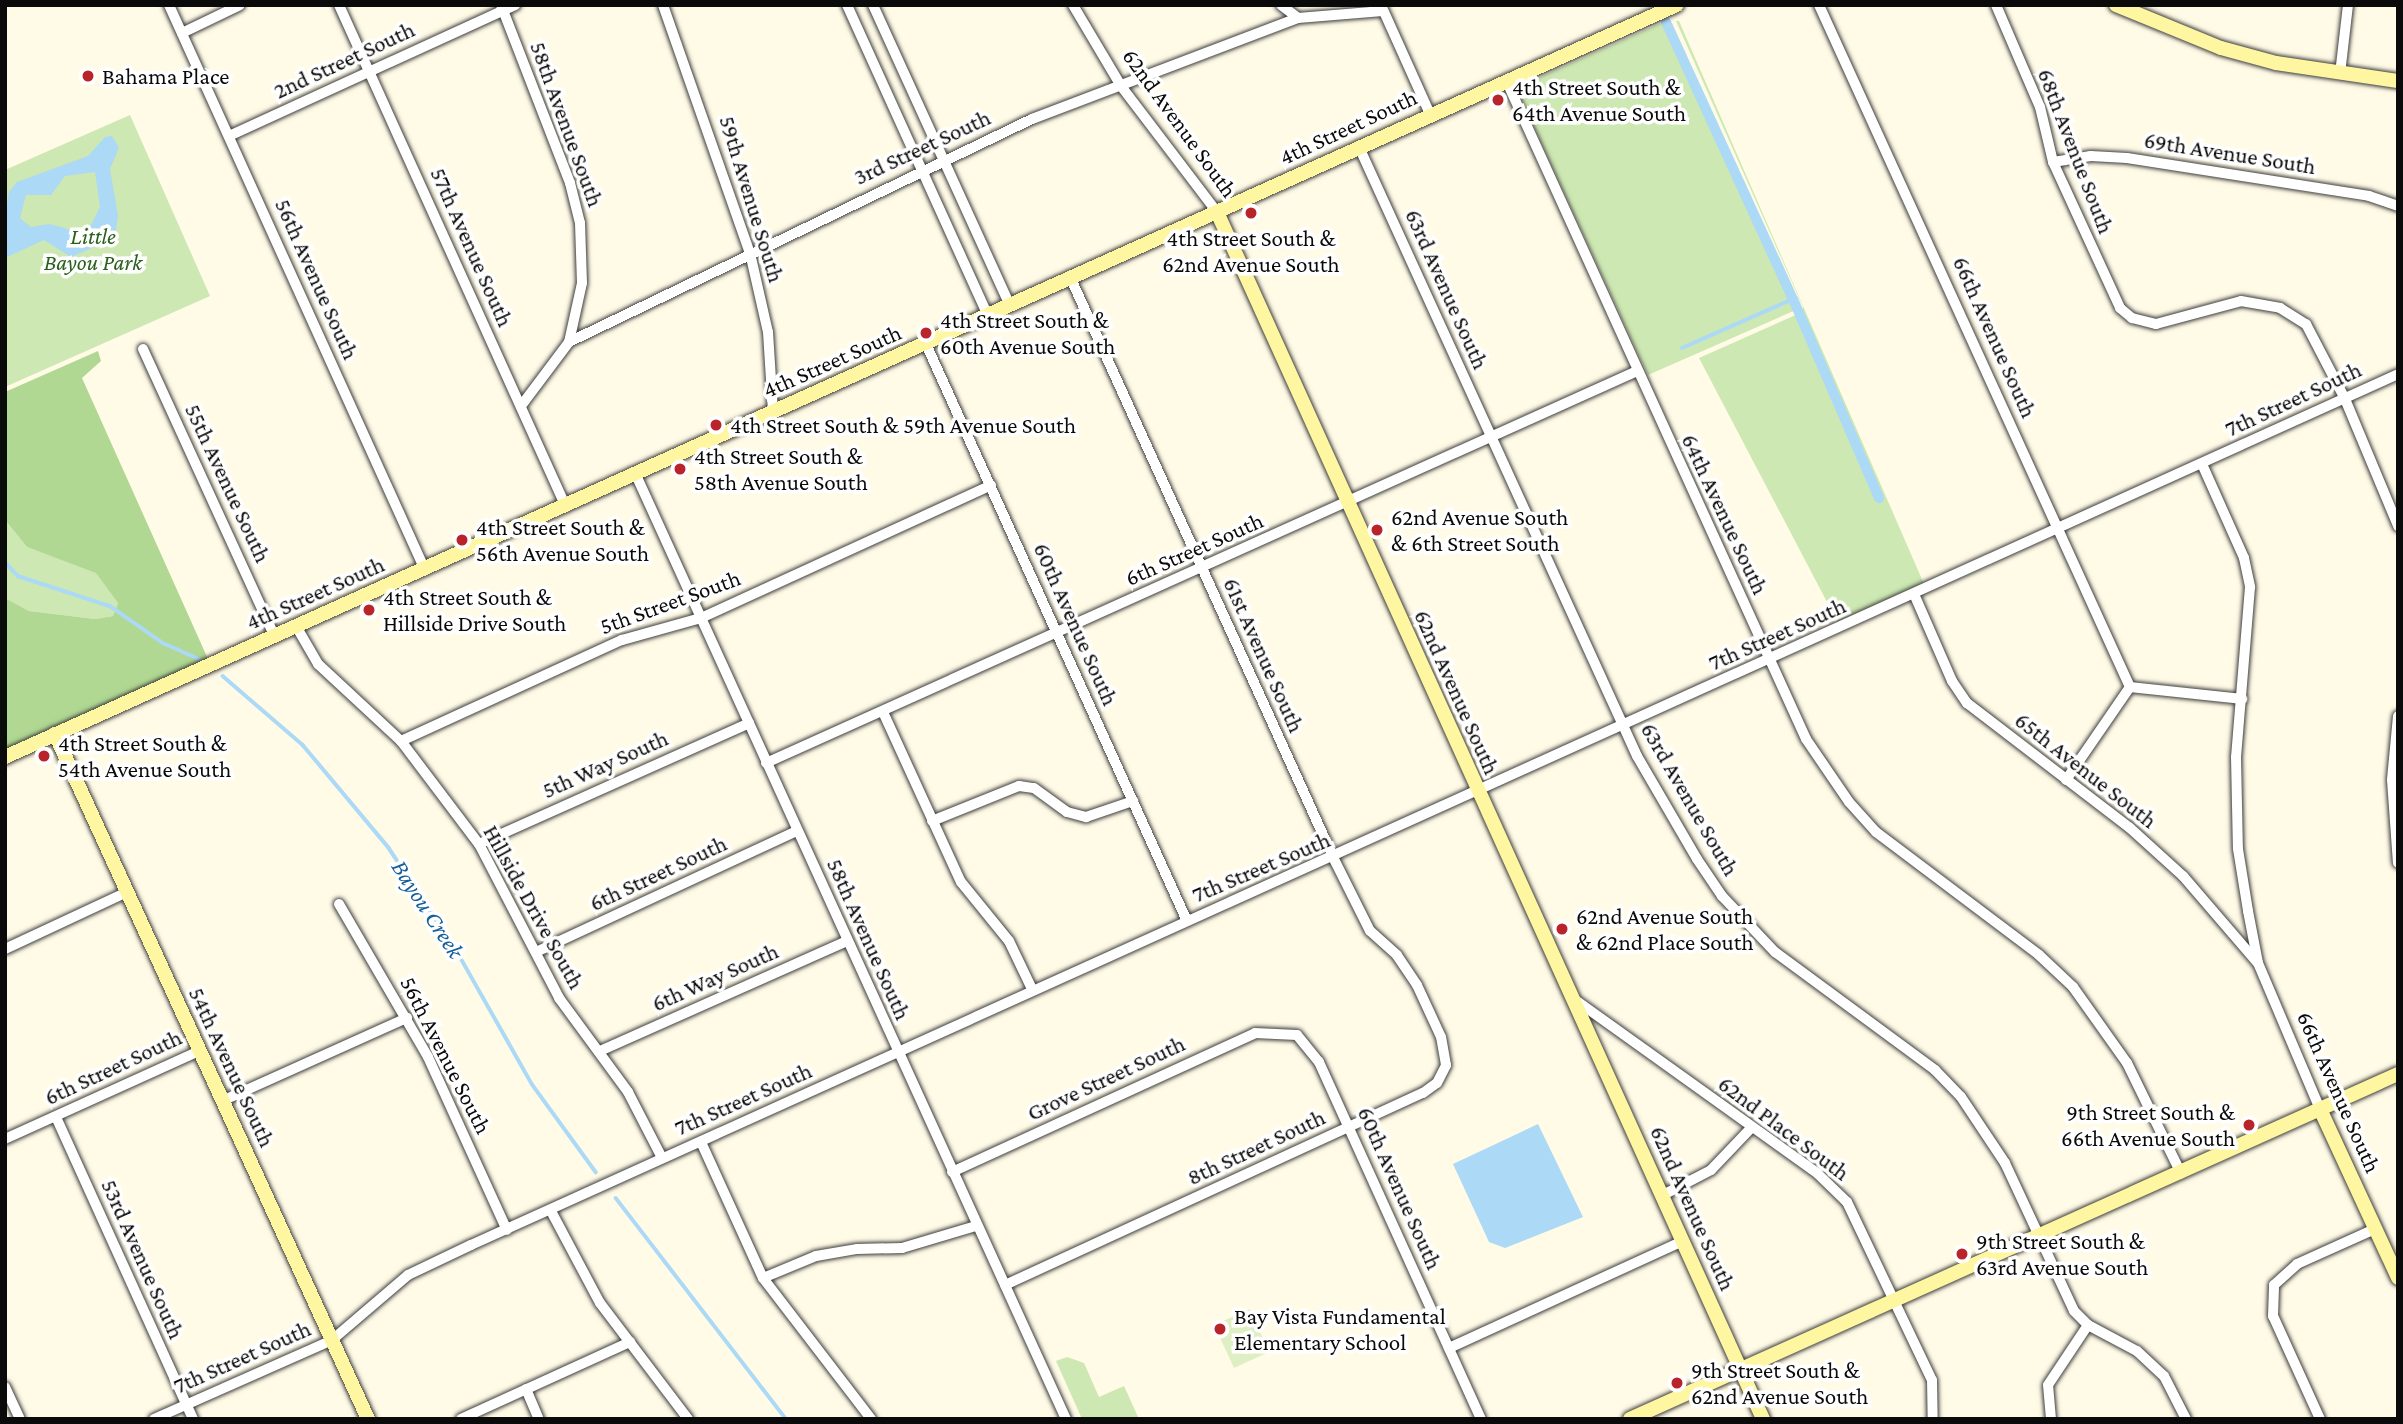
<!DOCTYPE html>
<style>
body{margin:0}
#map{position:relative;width:2403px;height:1424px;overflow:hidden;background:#fffbe7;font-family:"Crimson Pro",serif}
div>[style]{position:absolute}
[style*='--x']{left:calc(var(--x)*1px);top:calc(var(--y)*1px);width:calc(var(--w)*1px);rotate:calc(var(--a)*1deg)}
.green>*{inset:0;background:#cde8b2}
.forest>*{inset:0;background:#b0d892}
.pitch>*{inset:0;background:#dfefc4}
.water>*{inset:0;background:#acd9f5}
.stream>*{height:3.5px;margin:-1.75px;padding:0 1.75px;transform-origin:1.75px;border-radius:1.75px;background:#acd9f5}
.canal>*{height:10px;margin:-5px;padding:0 5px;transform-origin:5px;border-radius:5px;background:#acd9f5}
.roads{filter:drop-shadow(0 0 2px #3d3d3d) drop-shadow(0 0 2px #3d3d3d)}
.street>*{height:10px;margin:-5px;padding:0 5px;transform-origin:5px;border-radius:5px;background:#fff}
.secondary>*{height:14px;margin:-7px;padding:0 7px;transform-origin:7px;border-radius:7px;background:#fff6a2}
.dots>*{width:19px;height:19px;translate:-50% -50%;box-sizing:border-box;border:4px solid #fff;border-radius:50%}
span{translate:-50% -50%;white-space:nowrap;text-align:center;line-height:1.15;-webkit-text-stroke:7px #fff;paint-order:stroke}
.street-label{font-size:23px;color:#0a0a0a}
.poi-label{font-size:23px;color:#0a0a0a}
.left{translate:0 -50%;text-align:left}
.right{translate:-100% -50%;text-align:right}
.park-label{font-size:23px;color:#29601c;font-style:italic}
.water-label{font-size:24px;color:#155e99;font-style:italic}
.frame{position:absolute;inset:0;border:7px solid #0a0a0a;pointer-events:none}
</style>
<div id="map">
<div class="green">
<div style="clip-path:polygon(1676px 21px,1679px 21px,1924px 584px,1838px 623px,1699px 358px,1800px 313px,1803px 307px)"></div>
<div style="clip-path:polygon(1661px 23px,1672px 24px,1798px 309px,1648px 375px,1521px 98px,1529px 82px)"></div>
<div style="clip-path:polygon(130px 115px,210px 296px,5px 387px,5px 170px)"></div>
<div style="clip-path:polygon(5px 520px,27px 547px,96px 572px,118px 603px,113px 616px,95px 619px,29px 611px,5px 598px)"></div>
<div style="clip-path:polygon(1067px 1357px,1084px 1363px,1099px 1397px,1124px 1386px,1139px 1419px,1082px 1419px,1056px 1361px)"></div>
</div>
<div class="forest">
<div style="clip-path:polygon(98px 351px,101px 361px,82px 378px,208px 659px,5px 749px,5px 598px,29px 611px,95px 619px,113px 616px,118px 603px,96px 573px,27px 547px,5px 520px,5px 392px)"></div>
</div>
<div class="pitch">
<div style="clip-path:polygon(1250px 1309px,1269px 1352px,1234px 1368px,1214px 1325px)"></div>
</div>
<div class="water">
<div style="clip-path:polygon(evenodd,112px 136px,119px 148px,110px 169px,118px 215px,116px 230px,108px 241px,71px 257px,44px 240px,5px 258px,5px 216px,9px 192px,17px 182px,88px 156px,105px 137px,112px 136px,95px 172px,100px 207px,84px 239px,65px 228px,49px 224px,31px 227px,20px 218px,26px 195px,51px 195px,65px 176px,95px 172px)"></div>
<div style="clip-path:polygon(1538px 1124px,1583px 1217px,1505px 1248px,1489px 1242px,1453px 1164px)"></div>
</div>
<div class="stream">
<div style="--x:1682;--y:348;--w:121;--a:-23.8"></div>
<div style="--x:5;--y:562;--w:19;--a:47"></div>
<div style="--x:18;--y:576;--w:97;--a:18.1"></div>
<div style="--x:110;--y:606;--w:65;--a:34.9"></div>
<div style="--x:163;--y:643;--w:39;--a:24"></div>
<div style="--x:223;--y:676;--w:106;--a:40.8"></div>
<div style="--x:303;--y:745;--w:134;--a:50.1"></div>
<div style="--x:389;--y:848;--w:126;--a:56.7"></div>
<div style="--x:458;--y:953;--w:150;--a:60.5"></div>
<div style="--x:532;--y:1084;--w:109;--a:54"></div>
<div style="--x:616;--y:1198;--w:279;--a:52.4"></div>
</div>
<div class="canal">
<div style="--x:1666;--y:22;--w:305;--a:65.4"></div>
<div style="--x:1793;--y:299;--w:217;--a:66.6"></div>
</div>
<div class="roads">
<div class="street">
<div style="--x:169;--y:5;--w:620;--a:65.62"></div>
<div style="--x:339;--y:5;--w:551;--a:65.67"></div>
<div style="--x:501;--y:5;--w:191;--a:68.8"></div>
<div style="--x:570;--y:183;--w:41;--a:76"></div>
<div style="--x:580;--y:223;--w:60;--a:88.1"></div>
<div style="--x:582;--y:283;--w:60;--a:102.4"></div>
<div style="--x:663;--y:5;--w:263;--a:70.7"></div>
<div style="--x:750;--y:253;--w:81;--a:77.2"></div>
<div style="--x:768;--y:332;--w:79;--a:86.4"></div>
<div style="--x:847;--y:5;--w:341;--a:65.6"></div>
<div style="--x:873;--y:5;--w:331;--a:65.5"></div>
<div style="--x:1073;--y:5;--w:94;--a:59.3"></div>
<div style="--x:1121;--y:86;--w:158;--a:52.7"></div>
<div style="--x:1281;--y:5;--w:21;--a:37"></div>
<div style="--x:1381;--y:5;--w:120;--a:65.8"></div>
<div style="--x:1819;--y:5;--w:750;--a:65.49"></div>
<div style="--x:1996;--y:5;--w:111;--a:66.7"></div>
<div style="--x:2040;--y:107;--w:57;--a:76.7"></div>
<div style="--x:2053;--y:162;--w:161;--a:65.3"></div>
<div style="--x:2120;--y:308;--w:16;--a:40"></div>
<div style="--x:2132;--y:318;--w:25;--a:14"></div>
<div style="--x:2156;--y:324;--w:88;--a:-15.1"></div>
<div style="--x:2241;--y:301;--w:40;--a:10"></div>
<div style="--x:2280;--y:308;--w:31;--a:32"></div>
<div style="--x:2306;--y:324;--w:85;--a:62.5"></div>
<div style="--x:2345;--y:399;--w:138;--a:67.3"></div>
<div style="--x:182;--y:33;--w:64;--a:-25.8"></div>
<div style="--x:2340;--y:74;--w:69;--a:-83.4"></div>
<div style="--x:1506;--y:80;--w:724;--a:65.52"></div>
<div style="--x:1806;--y:739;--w:76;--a:55.7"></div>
<div style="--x:1849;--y:802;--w:40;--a:48"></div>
<div style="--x:1876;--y:832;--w:204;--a:37"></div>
<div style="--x:2039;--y:955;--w:47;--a:43.3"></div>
<div style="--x:2073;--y:987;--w:93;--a:54.6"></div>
<div style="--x:2127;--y:1063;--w:123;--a:63.9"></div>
<div style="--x:229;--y:136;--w:315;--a:-24.6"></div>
<div style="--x:1359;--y:147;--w:669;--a:65.46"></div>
<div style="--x:1637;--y:756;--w:119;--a:59.8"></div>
<div style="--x:1697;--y:859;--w:45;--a:56"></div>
<div style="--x:1722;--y:896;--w:77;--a:46.6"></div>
<div style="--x:1775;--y:952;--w:199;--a:36.4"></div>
<div style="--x:1935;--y:1070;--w:37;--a:46"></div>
<div style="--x:1961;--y:1097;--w:79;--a:56.3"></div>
<div style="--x:2005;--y:1163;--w:163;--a:65"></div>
<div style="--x:2074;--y:1311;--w:20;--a:45"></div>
<div style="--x:2088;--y:1325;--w:55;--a:28"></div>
<div style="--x:2137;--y:1351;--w:37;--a:43"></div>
<div style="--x:2164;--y:1376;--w:48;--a:62.9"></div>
<div style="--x:2053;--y:162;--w:38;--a:-9"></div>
<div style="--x:2091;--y:156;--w:36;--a:3"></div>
<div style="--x:2127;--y:158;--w:245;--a:8.9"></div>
<div style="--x:2369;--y:196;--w:31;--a:19"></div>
<div style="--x:926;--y:344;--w:633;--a:65.66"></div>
<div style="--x:143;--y:349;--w:315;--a:65.4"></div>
<div style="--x:521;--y:406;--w:80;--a:-53.1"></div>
<div style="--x:569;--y:342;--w:514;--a:-25.72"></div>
<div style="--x:1032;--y:119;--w:285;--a:-20.8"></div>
<div style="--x:1298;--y:18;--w:85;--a:-4.7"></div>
<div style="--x:2202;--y:464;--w:103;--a:65.9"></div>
<div style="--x:2244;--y:558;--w:30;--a:78"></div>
<div style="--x:2250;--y:587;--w:171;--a:94.7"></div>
<div style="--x:2236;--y:757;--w:92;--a:88.8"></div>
<div style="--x:2238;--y:849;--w:63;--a:80.8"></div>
<div style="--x:2248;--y:911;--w:53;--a:79.1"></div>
<div style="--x:2258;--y:963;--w:159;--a:67"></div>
<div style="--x:636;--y:475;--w:1037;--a:65.51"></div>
<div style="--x:1914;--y:594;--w:95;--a:66.4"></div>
<div style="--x:1952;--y:681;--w:27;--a:56"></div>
<div style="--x:1967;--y:703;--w:205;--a:37.5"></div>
<div style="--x:2130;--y:828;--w:72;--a:42.2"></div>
<div style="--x:2183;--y:876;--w:113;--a:49.3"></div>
<div style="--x:296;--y:626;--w:44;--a:59.9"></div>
<div style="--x:318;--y:664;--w:113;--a:42.9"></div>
<div style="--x:401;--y:741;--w:129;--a:52.9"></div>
<div style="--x:479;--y:844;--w:174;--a:62.5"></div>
<div style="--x:559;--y:998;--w:117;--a:53.7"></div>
<div style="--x:628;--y:1092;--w:74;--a:62.7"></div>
<div style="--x:883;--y:712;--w:187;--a:65.4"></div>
<div style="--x:961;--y:882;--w:76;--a:50.9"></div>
<div style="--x:1009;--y:941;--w:53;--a:64.4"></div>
<div style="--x:2398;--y:716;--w:64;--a:95.4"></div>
<div style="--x:2392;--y:780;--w:83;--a:85.9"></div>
<div style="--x:401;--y:741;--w:243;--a:-24.6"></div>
<div style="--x:622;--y:640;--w:82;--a:-15.6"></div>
<div style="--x:701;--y:618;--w:319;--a:-24.6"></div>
<div style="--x:766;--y:763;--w:955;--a:-24.23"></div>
<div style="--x:2066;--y:780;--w:113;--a:-55.5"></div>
<div style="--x:2130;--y:687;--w:113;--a:6.1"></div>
<div style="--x:932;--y:821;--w:94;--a:-21.9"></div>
<div style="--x:1019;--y:786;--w:15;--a:8"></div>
<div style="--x:1034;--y:788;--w:41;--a:36"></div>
<div style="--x:1067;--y:812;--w:20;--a:15"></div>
<div style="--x:1086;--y:817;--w:50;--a:-18.8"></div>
<div style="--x:479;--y:844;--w:296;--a:-24.1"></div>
<div style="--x:339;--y:904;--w:177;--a:59.8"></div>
<div style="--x:428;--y:1057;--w:190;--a:65.5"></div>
<div style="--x:5;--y:949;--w:135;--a:-25"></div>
<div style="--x:536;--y:952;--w:288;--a:-24.9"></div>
<div style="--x:1574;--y:999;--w:300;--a:35.6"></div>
<div style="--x:1818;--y:1174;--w:40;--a:44"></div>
<div style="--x:1847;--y:1202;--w:197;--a:64.5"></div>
<div style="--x:1932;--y:1380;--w:39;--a:89"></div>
<div style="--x:600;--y:1051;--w:270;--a:-24"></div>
<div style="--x:222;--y:1101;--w:203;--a:-24.2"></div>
<div style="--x:56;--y:1117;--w:332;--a:65.6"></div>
<div style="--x:5;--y:1139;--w:213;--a:-24.4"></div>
<div style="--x:701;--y:1142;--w:149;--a:65.5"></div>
<div style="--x:763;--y:1278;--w:178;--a:52.5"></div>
<div style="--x:952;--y:1172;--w:333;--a:-24.6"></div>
<div style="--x:1255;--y:1033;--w:42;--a:2.7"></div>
<div style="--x:1297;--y:1035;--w:35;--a:51"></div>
<div style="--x:1319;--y:1062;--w:392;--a:65.6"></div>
<div style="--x:1663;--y:1195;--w:54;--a:-27.5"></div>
<div style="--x:1711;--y:1170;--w:57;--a:-46.4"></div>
<div style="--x:551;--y:1211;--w:104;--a:62"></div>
<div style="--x:600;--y:1303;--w:146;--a:52.8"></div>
<div style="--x:763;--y:1278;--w:57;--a:-22.5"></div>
<div style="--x:816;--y:1256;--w:42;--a:-9.7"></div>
<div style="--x:857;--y:1249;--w:45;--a:-1.3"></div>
<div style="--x:902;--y:1248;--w:77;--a:-16.6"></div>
<div style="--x:1005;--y:1285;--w:460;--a:-24.7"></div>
<div style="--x:1423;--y:1093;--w:17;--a:-36"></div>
<div style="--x:1437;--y:1083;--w:20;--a:-63"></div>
<div style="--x:1446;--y:1065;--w:28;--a:-100"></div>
<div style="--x:1441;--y:1037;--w:57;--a:-114.8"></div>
<div style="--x:1417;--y:985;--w:36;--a:-124"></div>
<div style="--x:1397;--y:955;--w:36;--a:-138"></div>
<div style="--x:1370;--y:931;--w:80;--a:-116.6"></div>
<div style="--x:1334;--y:859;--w:637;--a:-114.39"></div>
<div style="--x:1449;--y:1348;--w:257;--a:-24.6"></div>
<div style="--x:5;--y:1387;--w:35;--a:65"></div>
<div style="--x:526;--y:1389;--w:33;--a:67"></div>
<div style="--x:154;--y:1419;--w:195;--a:-23.9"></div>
<div style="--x:332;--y:1340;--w:100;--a:-40.5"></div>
<div style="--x:408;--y:1275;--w:70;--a:-25.5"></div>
<div style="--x:471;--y:1245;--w:2115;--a:-24.32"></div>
<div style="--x:461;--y:1419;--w:186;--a:-24.5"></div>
<div style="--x:2051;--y:1419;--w:34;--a:-95"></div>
<div style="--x:2048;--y:1385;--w:72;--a:-56.3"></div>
<div style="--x:2320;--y:1419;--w:113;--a:-114.5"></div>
<div style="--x:2273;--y:1316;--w:31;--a:-88"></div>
<div style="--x:2274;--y:1285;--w:31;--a:-42"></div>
<div style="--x:2297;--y:1264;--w:85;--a:-24.2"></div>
</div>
<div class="secondary">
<div style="--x:2116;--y:5;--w:113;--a:22.3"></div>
<div style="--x:2221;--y:48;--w:57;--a:15.3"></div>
<div style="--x:2276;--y:63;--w:123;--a:8.4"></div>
<div style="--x:1217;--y:212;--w:1325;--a:65.66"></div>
<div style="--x:55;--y:734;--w:753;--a:65.44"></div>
<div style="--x:5;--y:757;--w:1833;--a:-24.22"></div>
<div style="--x:2320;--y:1109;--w:186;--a:65.2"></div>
<div style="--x:1630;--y:1419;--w:842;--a:-24.19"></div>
</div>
</div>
<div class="dots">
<div style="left:88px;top:76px;background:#b82429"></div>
<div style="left:1498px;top:100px;background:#b82429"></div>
<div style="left:1251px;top:213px;background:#b82429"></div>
<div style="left:926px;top:333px;background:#b82429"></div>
<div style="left:716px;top:425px;background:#b82429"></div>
<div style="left:680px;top:469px;background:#b82429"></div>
<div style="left:1377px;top:530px;background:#b82429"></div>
<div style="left:462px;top:540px;background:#b82429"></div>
<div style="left:369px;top:610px;background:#b82429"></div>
<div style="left:44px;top:756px;background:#b82429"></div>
<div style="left:1562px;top:929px;background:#b82429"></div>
<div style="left:2249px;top:1125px;background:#b82429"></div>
<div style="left:1962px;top:1254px;background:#b82429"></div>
<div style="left:1220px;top:1329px;background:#b82429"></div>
<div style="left:1677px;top:1383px;background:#b82429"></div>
</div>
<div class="street-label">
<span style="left:344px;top:60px;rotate:-25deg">2nd Street South</span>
<span style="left:1180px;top:123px;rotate:54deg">62nd Avenue South</span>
<span style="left:567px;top:124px;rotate:70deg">58th Avenue South</span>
<span style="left:1348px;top:127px;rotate:-25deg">4th Street South</span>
<span style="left:922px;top:147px;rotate:-25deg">3rd Street South</span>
<span style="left:2076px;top:151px;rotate:69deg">68th Avenue South</span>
<span style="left:2230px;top:153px;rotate:9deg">69th Avenue South</span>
<span style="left:752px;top:199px;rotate:73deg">59th Avenue South</span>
<span style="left:472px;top:247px;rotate:66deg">57th Avenue South</span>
<span style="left:317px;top:279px;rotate:66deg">56th Avenue South</span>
<span style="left:1447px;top:289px;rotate:66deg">63rd Avenue South</span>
<span style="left:1995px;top:337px;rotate:66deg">66th Avenue South</span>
<span style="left:832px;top:361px;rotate:-24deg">4th Street South</span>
<span style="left:2293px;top:399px;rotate:-25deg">7th Street South</span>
<span style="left:228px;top:483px;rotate:65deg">55th Avenue South</span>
<span style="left:1725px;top:514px;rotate:65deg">64th Avenue South</span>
<span style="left:1194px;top:549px;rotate:-24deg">6th Street South</span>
<span style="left:315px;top:593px;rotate:-24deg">4th Street South</span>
<span style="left:670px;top:602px;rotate:-20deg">5th Street South</span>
<span style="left:1076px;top:624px;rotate:66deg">60th Avenue South</span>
<span style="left:1777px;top:634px;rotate:-24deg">7th Street South</span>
<span style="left:1264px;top:655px;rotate:66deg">61st Avenue South</span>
<span style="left:1457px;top:692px;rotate:66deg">62nd Avenue South</span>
<span style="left:605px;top:764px;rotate:-24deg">5th Way South</span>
<span style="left:2086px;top:770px;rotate:38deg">65th Avenue South</span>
<span style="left:1690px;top:799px;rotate:60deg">63rd Avenue South</span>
<span style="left:1261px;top:867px;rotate:-23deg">7th Street South</span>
<span style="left:658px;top:873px;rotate:-25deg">6th Street South</span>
<span style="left:534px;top:907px;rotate:61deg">Hillside Drive South</span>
<span style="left:869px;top:939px;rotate:66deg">58th Avenue South</span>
<span style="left:715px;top:977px;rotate:-24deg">6th Way South</span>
<span style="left:446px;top:1055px;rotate:63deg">56th Avenue South</span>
<span style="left:113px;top:1067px;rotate:-25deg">6th Street South</span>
<span style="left:232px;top:1067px;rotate:65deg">54th Avenue South</span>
<span style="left:1106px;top:1078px;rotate:-25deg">Grove Street South</span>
<span style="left:2339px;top:1092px;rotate:66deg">66th Avenue South</span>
<span style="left:743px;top:1099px;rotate:-24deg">7th Street South</span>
<span style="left:1784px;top:1128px;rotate:37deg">62nd Place South</span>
<span style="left:1256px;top:1147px;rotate:-25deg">8th Street South</span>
<span style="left:1400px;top:1188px;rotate:66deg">60th Avenue South</span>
<span style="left:1693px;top:1208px;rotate:66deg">62nd Avenue South</span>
<span style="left:143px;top:1259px;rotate:66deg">53rd Avenue South</span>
<span style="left:242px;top:1357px;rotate:-24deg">7th Street South</span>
</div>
<div class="poi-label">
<span class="left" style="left:102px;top:76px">Bahama Place</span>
<span class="left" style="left:1512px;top:100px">4th Street South &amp;<br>64th Avenue South</span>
<span style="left:1251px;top:251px">4th Street South &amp;<br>62nd Avenue South</span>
<span class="left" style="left:940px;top:333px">4th Street South &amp;<br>60th Avenue South</span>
<span class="left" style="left:730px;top:425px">4th Street South &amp; 59th Avenue South</span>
<span class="left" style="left:694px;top:469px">4th Street South &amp;<br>58th Avenue South</span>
<span class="left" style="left:1391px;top:530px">62nd Avenue South<br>&amp; 6th Street South</span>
<span class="left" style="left:476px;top:540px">4th Street South &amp;<br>56th Avenue South</span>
<span class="left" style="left:383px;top:610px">4th Street South &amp;<br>Hillside Drive South</span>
<span class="left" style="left:58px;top:756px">4th Street South &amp;<br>54th Avenue South</span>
<span class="left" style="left:1576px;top:929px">62nd Avenue South<br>&amp; 62nd Place South</span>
<span class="right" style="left:2235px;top:1125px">9th Street South &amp;<br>66th Avenue South</span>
<span class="left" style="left:1976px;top:1254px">9th Street South &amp;<br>63rd Avenue South</span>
<span class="left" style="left:1234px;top:1329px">Bay Vista Fundamental<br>Elementary School</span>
<span class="left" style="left:1691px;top:1383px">9th Street South &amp;<br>62nd Avenue South</span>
</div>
<div class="park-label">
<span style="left:93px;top:249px">Little<br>Bayou Park</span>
</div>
<div class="water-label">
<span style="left:428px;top:909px;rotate:57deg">Bayou Creek</span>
</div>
<div class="frame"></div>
</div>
